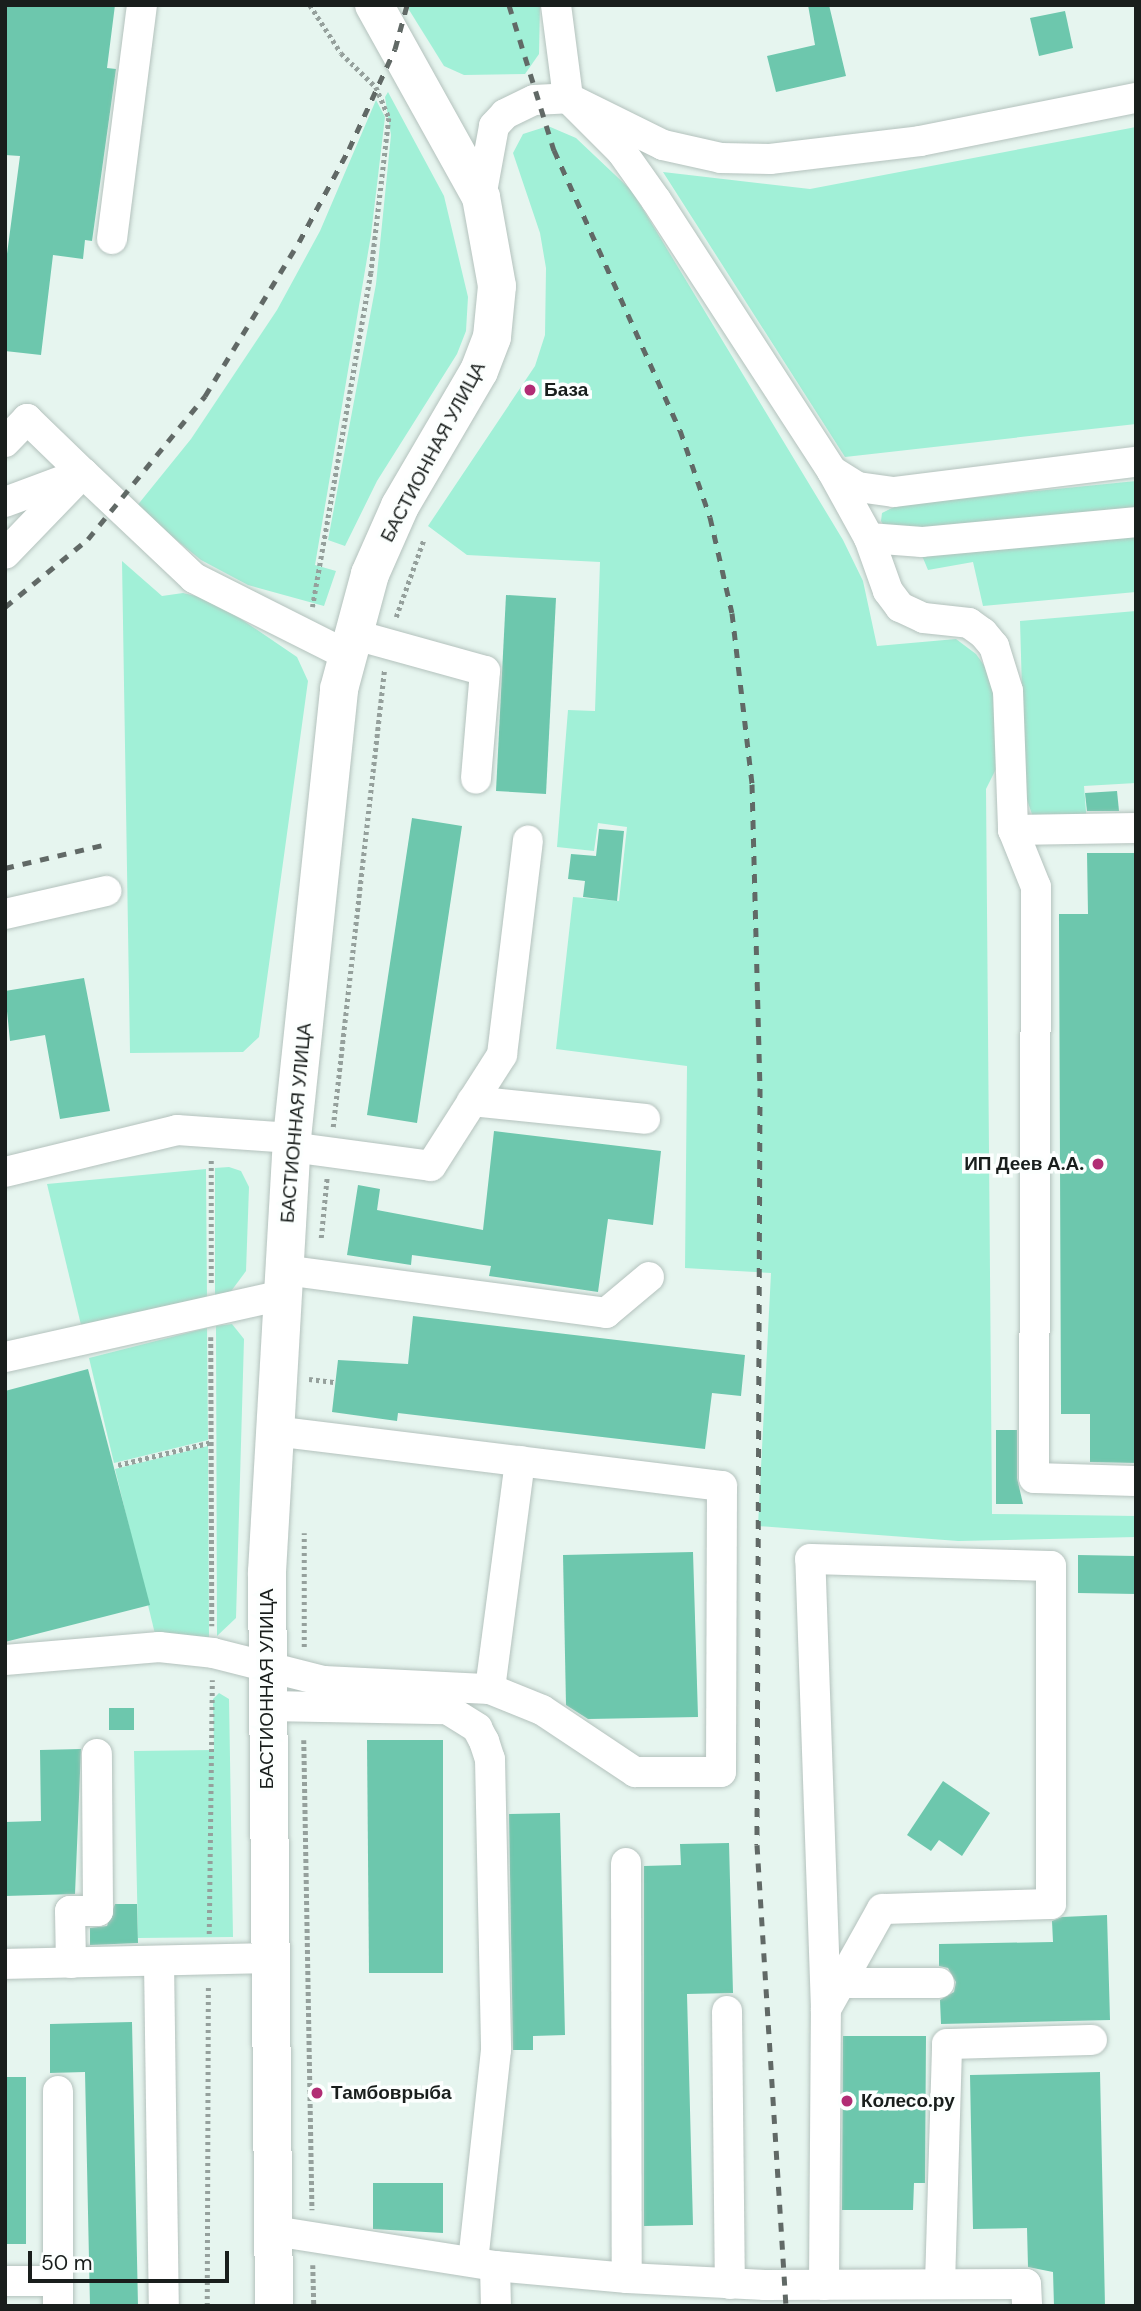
<!DOCTYPE html>
<meta charset="utf-8">
<style>
body{margin:0}
#map{position:relative;width:1141px;height:2311px;overflow:hidden;background:#e6f5ef;font-family:"DM Sans",sans-serif}
div>[style]{position:absolute}
[style*='--x']{left:calc(var(--x)*1px);top:calc(var(--y)*1px);width:calc(var(--w)*1px);rotate:calc(var(--a)*1deg)}
.green>*{inset:0;background:#a1f0d7}
.building>*{inset:0;background:#6dc7ad}
.path>*{height:4.5px;margin-top:-2.25px;transform-origin:0;background:repeating-linear-gradient(90deg,#95a09c 0 3.5px,transparent 0 7px)}
.roads{filter:drop-shadow(0 0 2px #b4c2bd) drop-shadow(0 0 2px #b4c2bd)}
.minor>*{height:30px;margin:-15px;padding:0 15px;transform-origin:15px;border-radius:15px;background:#fff}
.major>*{height:38px;margin:-19px;padding:0 19px;transform-origin:19px;border-radius:19px;background:#fff}
.rail>*{height:5px;margin-top:-2.5px;transform-origin:0;background:repeating-linear-gradient(90deg,#616966 0 9px,transparent 0 18px)}
.dots>*{width:19px;height:19px;translate:-50% -50%;box-sizing:border-box;border:4px solid #fcfffe;border-radius:50%}
span{translate:-50% -50%;white-space:nowrap;text-align:center;line-height:1.15;-webkit-text-stroke:7px #fcfffe;paint-order:stroke}
.poi-label{font-size:19px;color:#191e1c;font-weight:700}
.left{translate:0 -50%;text-align:left}
.right{translate:-100% -50%;text-align:right}
.street-label{font-size:19px;color:#191e1c}
.frame{position:absolute;inset:0;border:7px solid #191e1c;pointer-events:none}
.scale{position:absolute;left:28px;top:2251px;width:201px;height:32px;box-sizing:border-box;border:4px solid #191e1c;border-top:0;padding-left:9px;font-size:21px;line-height:24px;white-space:nowrap;color:#191e1c;-webkit-text-stroke:5px #fcfffe;paint-order:stroke}
</style>
<div id="map">
<div class="green">
<div style="clip-path:polygon(406px 5px,540px 5px,539px 54px,525px 74px,464px 75px,444px 66px)"></div>
<div style="clip-path:polygon(388px 92px,444px 196px,468px 297px,466px 331px,457px 354px,377px 481px,345px 546px,328px 540px,376px 284px,391px 135px,385px 97px)"></div>
<div style="clip-path:polygon(376px 100px,385px 117px,371px 235px,315px 565px,336px 571px,324px 606px,248px 585px,201px 560px,136px 507px,191px 439px,277px 310px,320px 231px)"></div>
<div style="clip-path:polygon(548px 126px,576px 138px,632px 191px,843px 540px,863px 581px,877px 646px,956px 639px,976px 654px,991px 675px,998px 702px,998px 765px,986px 789px,992px 1514px,1136px 1516px,1136px 1537px,958px 1541px,758px 1526px,771px 1273px,685px 1268px,687px 1066px,556px 1049px,573px 897px,619px 901px,627px 827px,598px 823px,594px 851px,557px 847px,568px 710px,595px 711px,600px 562px,467px 555px,428px 526px,535px 366px,545px 335px,546px 268px,540px 233px,513px 153px,523px 134px)"></div>
<div style="clip-path:polygon(1136px 127px,1136px 424px,845px 457px,663px 172px,810px 189px)"></div>
<div style="clip-path:polygon(1136px 481px,1136px 509px,912px 534px,884px 526px,881px 521px,882px 513px,898px 505px)"></div>
<div style="clip-path:polygon(1136px 533px,1136px 592px,983px 606px,973px 562px,928px 570px,918px 546px)"></div>
<div style="clip-path:polygon(122px 561px,162px 596px,183px 593px,213px 600px,297px 657px,308px 681px,259px 1037px,243px 1052px,130px 1053px)"></div>
<div style="clip-path:polygon(1136px 611px,1136px 783px,1084px 786px,1087px 824px,1034px 820px,1025px 794px,1020px 621px)"></div>
<div style="clip-path:polygon(229px 1167px,241px 1171px,249px 1187px,246px 1271px,229px 1294px,215px 1299px,215px 1168px)"></div>
<div style="clip-path:polygon(206px 1169px,207px 1301px,82px 1329px,47px 1184px)"></div>
<div style="clip-path:polygon(232px 1324px,244px 1339px,236px 1618px,217px 1636px,216px 1326px)"></div>
<div style="clip-path:polygon(207px 1328px,208px 1440px,114px 1463px,89px 1358px)"></div>
<div style="clip-path:polygon(208px 1446px,209px 1637px,156px 1638px,115px 1469px)"></div>
<div style="clip-path:polygon(219px 1693px,229px 1699px,233px 1937px,138px 1938px,134px 1751px,214px 1750px,213px 1699px)"></div>
</div>
<div class="building">
<div style="clip-path:polygon(5px 5px,115px 5px,107px 68px,116px 69px,92px 241px,85px 240px,83px 259px,53px 255px,41px 355px,5px 351px,5px 269px,20px 156px,5px 155px)"></div>
<div style="clip-path:polygon(808px 5px,829px 5px,846px 76px,776px 92px,767px 56px,815px 45px)"></div>
<div style="clip-path:polygon(1065px 11px,1073px 48px,1039px 56px,1030px 18px)"></div>
<div style="clip-path:polygon(506px 595px,556px 598px,546px 794px,496px 791px)"></div>
<div style="clip-path:polygon(1117px 791px,1119px 811px,1087px 811px,1085px 793px)"></div>
<div style="clip-path:polygon(412px 818px,462px 826px,417px 1123px,367px 1115px)"></div>
<div style="clip-path:polygon(599px 829px,624px 831px,617px 901px,583px 897px,585px 881px,568px 879px,571px 854px,596px 856px)"></div>
<div style="clip-path:polygon(1087px 853px,1136px 853px,1136px 1463px,1090px 1462px,1090px 1414px,1061px 1414px,1059px 914px,1088px 914px)"></div>
<div style="clip-path:polygon(84px 978px,110px 1111px,60px 1119px,45px 1035px,10px 1041px,5px 991px)"></div>
<div style="clip-path:polygon(494px 1131px,661px 1151px,653px 1225px,608px 1219px,598px 1292px,489px 1276px,491px 1266px,412px 1255px,411px 1265px,347px 1255px,358px 1185px,380px 1189px,377px 1210px,483px 1230px)"></div>
<div style="clip-path:polygon(413px 1316px,745px 1355px,741px 1396px,712px 1393px,705px 1449px,398px 1413px,397px 1421px,332px 1412px,338px 1360px,408px 1364px)"></div>
<div style="clip-path:polygon(88px 1369px,150px 1605px,5px 1642px,5px 1391px)"></div>
<div style="clip-path:polygon(996px 1430px,1017px 1430px,1017px 1478px,1023px 1504px,996px 1504px)"></div>
<div style="clip-path:polygon(693px 1552px,698px 1717px,588px 1719px,566px 1705px,563px 1555px)"></div>
<div style="clip-path:polygon(1078px 1555px,1136px 1556px,1136px 1594px,1078px 1593px)"></div>
<div style="clip-path:polygon(109px 1708px,134px 1708px,134px 1730px,109px 1730px)"></div>
<div style="clip-path:polygon(367px 1740px,443px 1740px,443px 1973px,369px 1973px)"></div>
<div style="clip-path:polygon(81px 1749px,75px 1894px,5px 1896px,5px 1822px,41px 1821px,40px 1750px)"></div>
<div style="clip-path:polygon(943px 1781px,990px 1813px,962px 1856px,939px 1840px,931px 1851px,907px 1835px)"></div>
<div style="clip-path:polygon(560px 1813px,565px 2035px,533px 2036px,533px 2050px,513px 2050px,509px 1814px)"></div>
<div style="clip-path:polygon(729px 1843px,733px 1993px,687px 1994px,693px 2225px,644px 2226px,644px 1866px,681px 1865px,680px 1844px)"></div>
<div style="clip-path:polygon(115px 1904px,137px 1904px,138px 1943px,90px 1945px,90px 1928px,107px 1926px)"></div>
<div style="clip-path:polygon(1107px 1915px,1110px 2020px,941px 2024px,940px 2000px,954px 1992px,956px 1982px,948px 1968px,939px 1966px,939px 1944px,1053px 1942px,1052px 1921px,1062px 1917px)"></div>
<div style="clip-path:polygon(132px 2022px,138px 2306px,90px 2306px,85px 2072px,50px 2073px,50px 2024px)"></div>
<div style="clip-path:polygon(843px 2036px,926px 2036px,925px 2183px,914px 2183px,913px 2210px,842px 2210px)"></div>
<div style="clip-path:polygon(1100px 2072px,1105px 2306px,1054px 2306px,1053px 2272px,1028px 2267px,1027px 2228px,973px 2229px,970px 2075px)"></div>
<div style="clip-path:polygon(5px 2077px,26px 2077px,26px 2244px,5px 2244px)"></div>
<div style="clip-path:polygon(373px 2183px,443px 2183px,443px 2233px,373px 2229px)"></div>
</div>
<div class="path">
<div style="--x:310;--y:5;--w:57;--a:57.1"></div>
<div style="--x:341;--y:53;--w:49;--a:44.2"></div>
<div style="--x:376;--y:87;--w:34;--a:67"></div>
<div style="--x:389;--y:118;--w:156;--a:96.6"></div>
<div style="--x:371;--y:273;--w:339;--a:99.9"></div>
<div style="--x:396;--y:617;--w:83;--a:-70.3"></div>
<div style="--x:333;--y:1127;--w:461;--a:-83.6"></div>
<div style="--x:321;--y:1238;--w:61;--a:-84.4"></div>
<div style="--x:211;--y:1283;--w:124;--a:-90"></div>
<div style="--x:211;--y:1337;--w:289;--a:89.8"></div>
<div style="--x:309;--y:1379;--w:25;--a:7"></div>
<div style="--x:118;--y:1465;--w:97;--a:-13.7"></div>
<div style="--x:304;--y:1647;--w:114;--a:-90"></div>
<div style="--x:304;--y:1740;--w:470;--a:89"></div>
<div style="--x:209;--y:1934;--w:254;--a:-89.3"></div>
<div style="--x:313;--y:2265;--w:41;--a:88.6"></div>
<div style="--x:207;--y:2306;--w:321;--a:-89.8"></div>
</div>
<div class="roads">
<div class="minor">
<div style="--x:556;--y:5;--w:94;--a:82.6"></div>
<div style="--x:568;--y:98;--w:76;--a:45"></div>
<div style="--x:622;--y:152;--w:59;--a:54.7"></div>
<div style="--x:656;--y:200;--w:323;--a:57"></div>
<div style="--x:832;--y:471;--w:31;--a:32"></div>
<div style="--x:858;--y:487;--w:36;--a:8"></div>
<div style="--x:894;--y:492;--w:244;--a:-7.1"></div>
<div style="--x:481;--y:197;--w:72;--a:-79.6"></div>
<div style="--x:494;--y:126;--w:16;--a:-47"></div>
<div style="--x:505;--y:114;--w:32;--a:-26"></div>
<div style="--x:534;--y:100;--w:34;--a:-3"></div>
<div style="--x:568;--y:98;--w:106;--a:26.3"></div>
<div style="--x:663;--y:145;--w:59;--a:12.6"></div>
<div style="--x:721;--y:158;--w:49;--a:1.2"></div>
<div style="--x:770;--y:159;--w:151;--a:-6.8"></div>
<div style="--x:920;--y:141;--w:220;--a:-11.3"></div>
<div style="--x:112;--y:239;--w:236;--a:-82.7"></div>
<div style="--x:5;--y:442;--w:32;--a:-46"></div>
<div style="--x:27;--y:419;--w:78;--a:44"></div>
<div style="--x:83;--y:473;--w:112;--a:133.9"></div>
<div style="--x:832;--y:471;--w:77;--a:61.1"></div>
<div style="--x:869;--y:538;--w:53;--a:4.3"></div>
<div style="--x:922;--y:542;--w:215;--a:-5.3"></div>
<div style="--x:5;--y:502;--w:83;--a:-20.4"></div>
<div style="--x:83;--y:473;--w:153;--a:43.4"></div>
<div style="--x:194;--y:578;--w:171;--a:26.7"></div>
<div style="--x:869;--y:538;--w:56;--a:70.3"></div>
<div style="--x:888;--y:591;--w:20;--a:53"></div>
<div style="--x:900;--y:607;--w:26;--a:25"></div>
<div style="--x:924;--y:618;--w:45;--a:6.3"></div>
<div style="--x:969;--y:623;--w:17;--a:36"></div>
<div style="--x:983;--y:633;--w:17;--a:50"></div>
<div style="--x:994;--y:646;--w:47;--a:72.7"></div>
<div style="--x:1008;--y:691;--w:139;--a:87.9"></div>
<div style="--x:1013;--y:830;--w:61;--a:68"></div>
<div style="--x:1036;--y:887;--w:591;--a:90.19"></div>
<div style="--x:1034;--y:1478;--w:102;--a:1.7"></div>
<div style="--x:352;--y:634;--w:138;--a:15.5"></div>
<div style="--x:485;--y:671;--w:108;--a:94.8"></div>
<div style="--x:1013;--y:830;--w:123;--a:-0.9"></div>
<div style="--x:5;--y:914;--w:104;--a:-12.8"></div>
<div style="--x:472;--y:1101;--w:174;--a:5.9"></div>
<div style="--x:291;--y:1147;--w:141;--a:7.7"></div>
<div style="--x:431;--y:1166;--w:132;--a:-57.4"></div>
<div style="--x:502;--y:1055;--w:216;--a:-83.1"></div>
<div style="--x:5;--y:1172;--w:177;--a:-13.7"></div>
<div style="--x:177;--y:1130;--w:115;--a:4"></div>
<div style="--x:284;--y:1270;--w:325;--a:7.6"></div>
<div style="--x:606;--y:1313;--w:56;--a:-39.9"></div>
<div style="--x:5;--y:1357;--w:284;--a:-12.6"></div>
<div style="--x:5;--y:1660;--w:155;--a:-4.8"></div>
<div style="--x:159;--y:1647;--w:54;--a:6.3"></div>
<div style="--x:213;--y:1653;--w:114;--a:14.2"></div>
<div style="--x:324;--y:1681;--w:166;--a:2.8"></div>
<div style="--x:490;--y:1689;--w:56;--a:22"></div>
<div style="--x:542;--y:1710;--w:112;--a:33.7"></div>
<div style="--x:635;--y:1772;--w:86;--a:0"></div>
<div style="--x:721;--y:1772;--w:286;--a:-89.8"></div>
<div style="--x:722;--y:1486;--w:452;--a:-173"></div>
<div style="--x:490;--y:1689;--w:230;--a:-82.5"></div>
<div style="--x:267;--y:1706;--w:180;--a:1"></div>
<div style="--x:447;--y:1709;--w:36;--a:32"></div>
<div style="--x:477;--y:1728;--w:15;--a:62"></div>
<div style="--x:484;--y:1741;--w:19;--a:72"></div>
<div style="--x:490;--y:1759;--w:291;--a:88.8"></div>
<div style="--x:496;--y:2050;--w:212;--a:96.2"></div>
<div style="--x:626;--y:1863;--w:415;--a:89.9"></div>
<div style="--x:159;--y:1961;--w:345;--a:89.2"></div>
<div style="--x:71;--y:1963;--w:52;--a:-91.1"></div>
<div style="--x:70;--y:1911;--w:28;--a:0"></div>
<div style="--x:98;--y:1911;--w:157;--a:-90.4"></div>
<div style="--x:5;--y:1964;--w:263;--a:-1.3"></div>
<div style="--x:841;--y:1983;--w:98;--a:0"></div>
<div style="--x:727;--y:2011;--w:273;--a:89.4"></div>
<div style="--x:274;--y:2231;--w:224;--a:9"></div>
<div style="--x:495;--y:2266;--w:133;--a:5.2"></div>
<div style="--x:627;--y:2278;--w:138;--a:2.9"></div>
<div style="--x:765;--y:2285;--w:261;--a:-0.2"></div>
<div style="--x:1026;--y:2284;--w:22;--a:87"></div>
<div style="--x:495;--y:2266;--w:40;--a:88.6"></div>
<div style="--x:5;--y:2281;--w:53;--a:0"></div>
<div style="--x:940;--y:2284;--w:240;--a:-88.3"></div>
<div style="--x:947;--y:2044;--w:145;--a:-1.6"></div>
<div style="--x:824;--y:2285;--w:276;--a:-89.6"></div>
<div style="--x:826;--y:2009;--w:450;--a:-92"></div>
<div style="--x:810;--y:1559;--w:241;--a:1.7"></div>
<div style="--x:1051;--y:1566;--w:338;--a:90"></div>
<div style="--x:1051;--y:1904;--w:169;--a:178.3"></div>
<div style="--x:882;--y:1909;--w:115;--a:119.2"></div>
<div style="--x:58;--y:2306;--w:215;--a:-90"></div>
</div>
<div class="major">
<div style="--x:274;--y:2306;--w:734;--a:-90.55"></div>
<div style="--x:267;--y:1572;--w:435;--a:-86.7"></div>
<div style="--x:292;--y:1138;--w:451;--a:-84"></div>
<div style="--x:339;--y:689;--w:119;--a:-74.9"></div>
<div style="--x:370;--y:574;--w:74;--a:-66.2"></div>
<div style="--x:400;--y:506;--w:156;--a:-59.7"></div>
<div style="--x:479;--y:371;--w:36;--a:-69"></div>
<div style="--x:492;--y:337;--w:51;--a:-84.4"></div>
<div style="--x:497;--y:286;--w:90;--a:-100.2"></div>
<div style="--x:481;--y:197;--w:220;--a:-119.1"></div>
</div>
</div>
<div class="rail">
<div style="--x:509;--y:5;--w:152;--a:72.8"></div>
<div style="--x:554;--y:150;--w:307;--a:65.8"></div>
<div style="--x:680;--y:430;--w:92;--a:71"></div>
<div style="--x:710;--y:517;--w:98;--a:77.1"></div>
<div style="--x:732;--y:613;--w:172;--a:83.3"></div>
<div style="--x:752;--y:784;--w:304;--a:88.5"></div>
<div style="--x:760;--y:1088;--w:757;--a:90.23"></div>
<div style="--x:757;--y:1845;--w:462;--a:86.4"></div>
<div style="--x:5;--y:607;--w:107;--a:-39.3"></div>
<div style="--x:88;--y:539;--w:185;--a:-50.7"></div>
<div style="--x:205;--y:396;--w:180;--a:-58.6"></div>
<div style="--x:299;--y:242;--w:106;--a:-61.7"></div>
<div style="--x:349;--y:149;--w:110;--a:-65.3"></div>
<div style="--x:395;--y:49;--w:46;--a:-74.7"></div>
<div style="--x:5;--y:868;--w:101;--a:-13.2"></div>
</div>
<div class="dots">
<div style="left:530px;top:390px;background:#b12d74"></div>
<div style="left:1098px;top:1164px;background:#b12d74"></div>
<div style="left:317px;top:2093px;background:#b12d74"></div>
<div style="left:847px;top:2101px;background:#b12d74"></div>
</div>
<div class="poi-label">
<span class="left" style="left:544px;top:390px">База</span>
<span class="right" style="left:1084px;top:1164px">ИП Деев А.А.</span>
<span class="left" style="left:331px;top:2093px">Тамбоврыба</span>
<span class="left" style="left:861px;top:2101px">Колесо.ру</span>
</div>
<div class="street-label">
<span style="left:433px;top:452px;rotate:-62deg">БАСТИОННАЯ УЛИЦА</span>
<span style="left:296px;top:1123px;rotate:-85deg">БАСТИОННАЯ УЛИЦА</span>
<span style="left:267px;top:1689px;rotate:-90deg">БАСТИОННАЯ УЛИЦА</span>
</div>
<div class="frame"></div>
<div class="scale">50 m</div>
</div>
